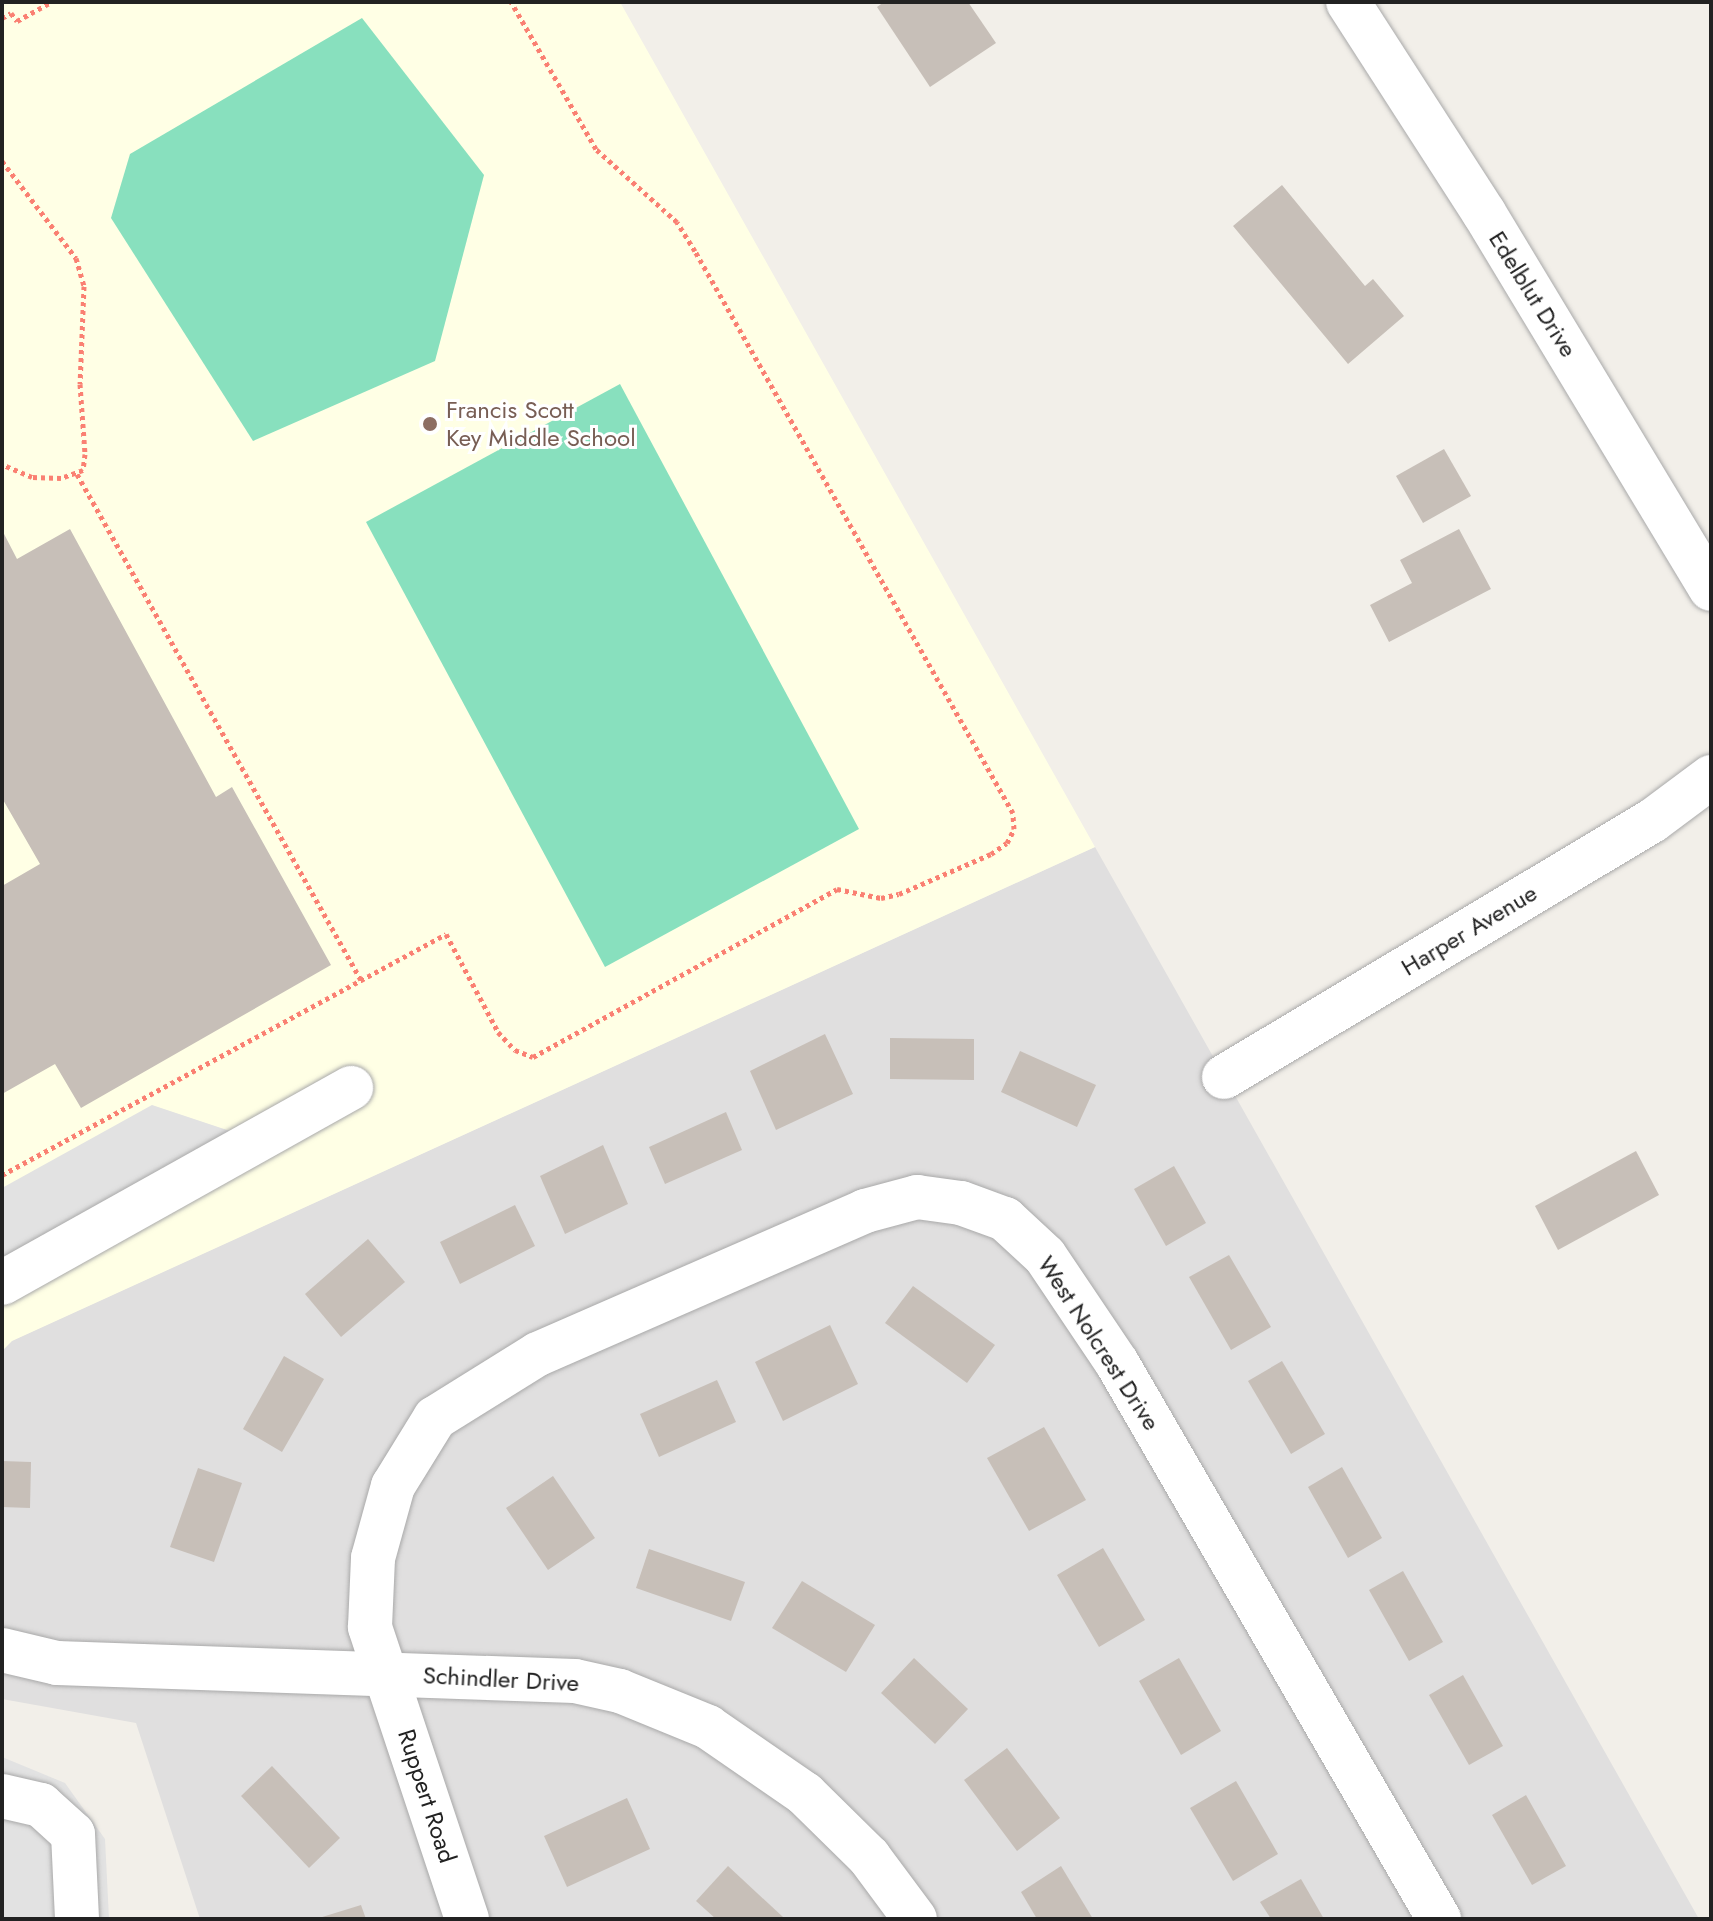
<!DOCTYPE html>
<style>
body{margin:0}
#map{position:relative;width:1713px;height:1921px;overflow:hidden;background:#f2efe9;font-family:Jost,sans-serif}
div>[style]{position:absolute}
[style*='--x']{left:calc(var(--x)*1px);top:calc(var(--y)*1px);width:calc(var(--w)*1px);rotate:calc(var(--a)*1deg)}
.residential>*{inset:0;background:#e0dfdf}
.education>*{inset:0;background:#ffffe5}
.pitch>*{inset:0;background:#88e0be}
.parking>*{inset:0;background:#e2e2e2}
.building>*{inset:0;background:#c7bfb8}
.path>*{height:5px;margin-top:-2.5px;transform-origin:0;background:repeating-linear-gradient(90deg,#fa8072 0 4px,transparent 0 8px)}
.roads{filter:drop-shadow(0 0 2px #a9a9a9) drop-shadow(0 0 2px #a9a9a9)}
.minor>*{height:44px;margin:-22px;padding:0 22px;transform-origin:22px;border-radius:22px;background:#fff}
.dots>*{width:22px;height:22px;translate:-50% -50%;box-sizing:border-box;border:4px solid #fff;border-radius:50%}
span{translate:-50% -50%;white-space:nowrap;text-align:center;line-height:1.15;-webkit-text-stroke:6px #fff;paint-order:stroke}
.street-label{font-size:24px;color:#222}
.education-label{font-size:24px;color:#785e54}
.left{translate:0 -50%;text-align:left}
.frame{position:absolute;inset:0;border:4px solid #222;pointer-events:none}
</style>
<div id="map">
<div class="residential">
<div style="clip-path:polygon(1095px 847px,1699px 1919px,200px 1919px,136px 1723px,2px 1699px,2px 1351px,11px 1341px)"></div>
</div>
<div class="education">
<div style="clip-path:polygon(2px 2px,620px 2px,1095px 847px,12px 1341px,2px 1351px)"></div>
</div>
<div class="pitch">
<div style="clip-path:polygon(362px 18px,484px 175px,435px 361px,253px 441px,111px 218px,130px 154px)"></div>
<div style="clip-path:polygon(620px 384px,859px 829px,605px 967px,366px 522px)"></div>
</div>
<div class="parking">
<div style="clip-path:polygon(152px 1105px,236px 1133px,2px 1265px,2px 1188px)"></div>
<div style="clip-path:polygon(2px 1757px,65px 1783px,105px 1839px,109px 1919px,2px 1919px)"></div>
</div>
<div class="building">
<div style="clip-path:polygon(884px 2px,968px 2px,996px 43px,930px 87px,877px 7px)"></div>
<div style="clip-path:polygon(1282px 185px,1365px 286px,1373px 279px,1404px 316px,1348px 364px,1233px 226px)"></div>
<div style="clip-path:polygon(1444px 449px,1471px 496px,1423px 523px,1396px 476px)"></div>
<div style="clip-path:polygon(70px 529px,216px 797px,232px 787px,331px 965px,81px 1108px,55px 1064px,2px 1094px,2px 886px,40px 864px,2px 798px,2px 530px,17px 559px)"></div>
<div style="clip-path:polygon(1459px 529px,1491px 589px,1389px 642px,1370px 605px,1412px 583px,1400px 560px)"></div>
<div style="clip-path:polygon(825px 1034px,853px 1094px,776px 1130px,750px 1071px)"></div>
<div style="clip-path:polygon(890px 1038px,974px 1039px,974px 1080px,890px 1079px)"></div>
<div style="clip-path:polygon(1020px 1051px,1096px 1085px,1077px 1127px,1001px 1092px)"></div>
<div style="clip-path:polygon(726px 1112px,742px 1150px,665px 1184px,649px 1147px)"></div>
<div style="clip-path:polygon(603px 1145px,628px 1204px,565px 1234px,540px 1176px)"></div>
<div style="clip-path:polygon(1636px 1151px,1659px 1195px,1558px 1250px,1535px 1206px)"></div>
<div style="clip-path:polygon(1174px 1166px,1206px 1223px,1166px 1246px,1134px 1189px)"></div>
<div style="clip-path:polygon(515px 1205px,535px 1246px,460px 1284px,440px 1242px)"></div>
<div style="clip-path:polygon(368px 1239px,405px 1282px,341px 1337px,305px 1294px)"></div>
<div style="clip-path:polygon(1229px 1255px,1271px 1327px,1231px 1350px,1189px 1277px)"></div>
<div style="clip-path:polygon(913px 1286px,995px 1345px,967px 1383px,885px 1323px)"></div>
<div style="clip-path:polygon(830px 1325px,858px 1384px,783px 1421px,755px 1362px)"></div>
<div style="clip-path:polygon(284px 1356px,324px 1379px,282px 1452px,243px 1429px)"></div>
<div style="clip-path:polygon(1282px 1361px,1325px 1434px,1291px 1454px,1248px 1381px)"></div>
<div style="clip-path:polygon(717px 1380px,736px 1422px,659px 1457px,640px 1414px)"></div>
<div style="clip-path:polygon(1044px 1427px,1086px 1500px,1029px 1531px,987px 1458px)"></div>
<div style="clip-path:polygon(2px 1461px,31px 1462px,30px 1508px,2px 1507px)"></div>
<div style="clip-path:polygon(1342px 1467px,1382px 1538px,1348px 1558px,1308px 1487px)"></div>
<div style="clip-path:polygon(198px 1468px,242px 1483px,214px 1562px,170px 1547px)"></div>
<div style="clip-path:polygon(553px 1476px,595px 1538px,548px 1570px,506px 1508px)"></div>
<div style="clip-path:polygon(1103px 1548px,1145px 1620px,1099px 1647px,1057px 1575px)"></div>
<div style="clip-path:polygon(649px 1549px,745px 1582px,731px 1621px,636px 1588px)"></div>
<div style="clip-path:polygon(1403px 1571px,1443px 1642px,1409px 1661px,1369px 1590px)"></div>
<div style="clip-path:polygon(802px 1581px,875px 1625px,846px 1672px,772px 1628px)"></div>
<div style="clip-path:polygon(914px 1658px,968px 1709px,935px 1744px,881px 1693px)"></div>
<div style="clip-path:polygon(1179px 1658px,1221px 1731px,1181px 1755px,1139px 1681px)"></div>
<div style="clip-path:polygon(1463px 1675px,1503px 1746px,1469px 1765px,1429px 1695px)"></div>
<div style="clip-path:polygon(1007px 1748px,1060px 1818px,1017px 1851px,964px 1780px)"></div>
<div style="clip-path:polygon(272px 1766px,340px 1838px,309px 1868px,241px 1796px)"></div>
<div style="clip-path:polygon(1236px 1781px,1278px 1854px,1233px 1881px,1190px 1808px)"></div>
<div style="clip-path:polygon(1526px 1795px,1566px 1866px,1532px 1885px,1492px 1815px)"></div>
<div style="clip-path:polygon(627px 1798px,650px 1849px,567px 1887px,544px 1836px)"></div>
<div style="clip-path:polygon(728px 1866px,783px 1917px,782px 1919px,716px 1919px,696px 1901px)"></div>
<div style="clip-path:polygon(1061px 1866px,1093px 1919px,1037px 1919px,1021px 1892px)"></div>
<div style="clip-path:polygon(1301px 1879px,1324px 1919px,1271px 1919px,1260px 1902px)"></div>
<div style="clip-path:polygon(361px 1905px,366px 1919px,319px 1919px,319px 1918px)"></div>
</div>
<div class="path">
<div style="--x:2;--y:18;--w:10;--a:-29"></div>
<div style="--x:11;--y:13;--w:10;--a:53"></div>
<div style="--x:17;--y:21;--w:39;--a:-29"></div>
<div style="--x:2;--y:161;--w:122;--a:52.7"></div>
<div style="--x:76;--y:258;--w:29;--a:74"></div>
<div style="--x:84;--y:286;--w:98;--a:92.3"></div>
<div style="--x:80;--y:384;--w:70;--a:85.9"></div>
<div style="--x:85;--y:454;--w:16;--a:97"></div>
<div style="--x:83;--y:470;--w:23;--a:160"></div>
<div style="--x:61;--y:478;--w:29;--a:-178"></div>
<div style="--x:32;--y:477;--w:33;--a:-157"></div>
<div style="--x:77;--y:474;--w:580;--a:60.7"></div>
<div style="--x:2;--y:1175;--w:505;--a:-28.49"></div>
<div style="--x:446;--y:934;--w:111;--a:62"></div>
<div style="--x:498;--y:1032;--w:25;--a:47"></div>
<div style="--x:515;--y:1050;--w:19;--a:21"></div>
<div style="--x:533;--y:1057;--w:347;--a:-28.9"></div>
<div style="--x:837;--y:889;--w:45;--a:11.6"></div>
<div style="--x:881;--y:898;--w:18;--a:-13"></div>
<div style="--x:899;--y:894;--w:100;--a:-23.5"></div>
<div style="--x:991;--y:854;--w:19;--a:-35"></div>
<div style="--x:1007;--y:843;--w:16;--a:-63"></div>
<div style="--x:1014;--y:829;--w:16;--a:-94"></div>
<div style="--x:1013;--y:813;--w:646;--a:-119.5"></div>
<div style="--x:695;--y:251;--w:34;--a:-122"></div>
<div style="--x:677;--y:222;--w:109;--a:-138"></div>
<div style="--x:596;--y:149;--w:170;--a:-120"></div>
</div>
<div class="roads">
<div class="minor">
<div style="--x:1348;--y:2;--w:251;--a:57.2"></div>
<div style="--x:1484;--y:213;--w:439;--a:58.9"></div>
<div style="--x:1224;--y:1077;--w:499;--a:-30.9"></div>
<div style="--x:1652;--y:821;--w:74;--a:-36.7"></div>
<div style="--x:2;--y:1283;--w:400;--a:-29.2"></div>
<div style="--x:2;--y:1650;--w:57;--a:13.3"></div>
<div style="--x:57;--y:1663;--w:518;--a:1.99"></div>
<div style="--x:575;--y:1681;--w:46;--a:12.5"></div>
<div style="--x:620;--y:1691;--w:95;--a:22.2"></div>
<div style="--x:708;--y:1727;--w:118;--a:34.6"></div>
<div style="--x:805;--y:1794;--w:90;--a:44.5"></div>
<div style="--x:869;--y:1857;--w:77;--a:53.4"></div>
<div style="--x:2;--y:1796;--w:40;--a:13"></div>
<div style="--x:41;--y:1805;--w:43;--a:42.2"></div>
<div style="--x:73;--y:1834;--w:85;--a:87.3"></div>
<div style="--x:467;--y:1919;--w:308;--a:-108.4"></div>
<div style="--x:370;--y:1627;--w:69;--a:-87.5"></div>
<div style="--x:373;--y:1558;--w:75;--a:-74.5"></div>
<div style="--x:393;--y:1486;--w:80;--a:-58.3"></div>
<div style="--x:435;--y:1418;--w:121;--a:-31.9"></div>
<div style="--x:538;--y:1354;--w:357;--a:-23.6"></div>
<div style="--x:865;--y:1211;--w:54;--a:-15.1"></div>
<div style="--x:917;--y:1197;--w:44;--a:7.8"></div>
<div style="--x:961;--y:1203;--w:47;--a:20"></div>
<div style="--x:1005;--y:1219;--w:54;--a:42.8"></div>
<div style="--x:1045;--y:1256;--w:129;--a:56.1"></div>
<div style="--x:1117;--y:1363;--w:643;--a:59.92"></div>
</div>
</div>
<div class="dots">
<div style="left:430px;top:424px;background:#8d6e63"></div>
</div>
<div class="street-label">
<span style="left:1533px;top:294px;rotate:58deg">Edelblut Drive</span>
<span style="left:1469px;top:930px;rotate:-31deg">Harper Avenue</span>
<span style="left:1099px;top:1343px;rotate:57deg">West Nolcrest Drive</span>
<span style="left:501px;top:1679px;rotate:3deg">Schindler Drive</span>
<span style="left:427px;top:1796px;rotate:72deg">Ruppert Road</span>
</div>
<div class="education-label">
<span class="left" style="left:446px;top:424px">Francis Scott<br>Key Middle School</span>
</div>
<div class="frame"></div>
</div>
